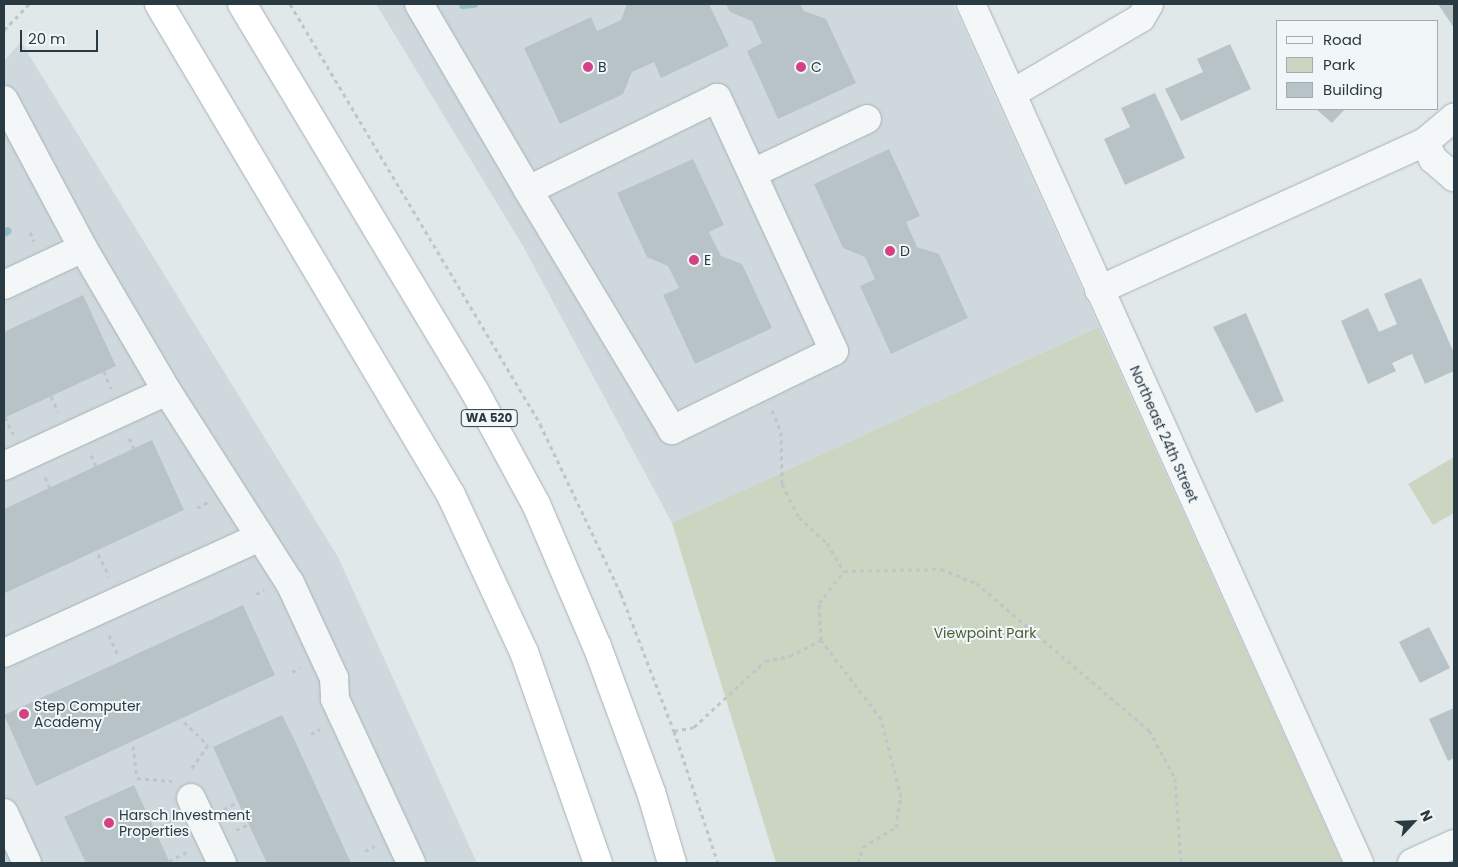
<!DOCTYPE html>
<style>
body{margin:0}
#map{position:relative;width:1458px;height:867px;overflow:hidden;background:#e1e8ea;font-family:Poppins,sans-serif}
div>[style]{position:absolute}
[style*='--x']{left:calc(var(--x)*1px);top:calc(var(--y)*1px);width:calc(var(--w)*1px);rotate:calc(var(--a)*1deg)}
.built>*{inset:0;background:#cfd8dd}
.green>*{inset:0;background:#ccd5c2}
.stream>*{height:8px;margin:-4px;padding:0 4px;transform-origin:4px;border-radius:4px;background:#9bc2cc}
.building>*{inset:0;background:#b8c3c8}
.path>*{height:3px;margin-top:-1.5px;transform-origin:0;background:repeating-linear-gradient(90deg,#bfc6c9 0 4px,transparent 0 8px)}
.roads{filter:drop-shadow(0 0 1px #a6b0b5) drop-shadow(0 0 1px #a6b0b5)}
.minor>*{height:28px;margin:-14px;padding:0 14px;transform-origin:14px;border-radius:14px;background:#f4f7f8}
.highway>*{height:28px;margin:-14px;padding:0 14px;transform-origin:14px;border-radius:14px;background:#fff}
.dots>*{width:14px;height:14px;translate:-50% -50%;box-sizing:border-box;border:2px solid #f1f6f8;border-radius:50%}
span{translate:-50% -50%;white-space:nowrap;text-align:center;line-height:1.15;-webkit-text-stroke:4px #f1f6f8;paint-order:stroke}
.shield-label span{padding:1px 4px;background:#f1f6f8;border:1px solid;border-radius:4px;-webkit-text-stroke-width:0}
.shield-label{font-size:12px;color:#293a43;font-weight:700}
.poi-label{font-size:14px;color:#293a43}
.left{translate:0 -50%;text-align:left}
.street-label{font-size:14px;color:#293a43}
.park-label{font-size:14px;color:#4a5f35}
.frame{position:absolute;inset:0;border:5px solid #293a43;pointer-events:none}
.legend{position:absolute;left:1276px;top:20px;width:162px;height:90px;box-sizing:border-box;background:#f1f6f8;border:1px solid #a1abb0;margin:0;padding:6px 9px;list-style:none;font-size:15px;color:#293a43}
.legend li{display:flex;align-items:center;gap:10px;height:25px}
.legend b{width:25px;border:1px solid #a1abb0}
.north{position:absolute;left:1388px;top:797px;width:50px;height:50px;-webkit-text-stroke:4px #f1f6f8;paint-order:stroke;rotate:65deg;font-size:14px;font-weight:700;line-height:20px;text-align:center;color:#293a43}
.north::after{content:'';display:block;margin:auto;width:18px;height:22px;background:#293a43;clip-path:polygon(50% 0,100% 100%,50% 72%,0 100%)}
.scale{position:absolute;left:20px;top:30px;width:78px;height:22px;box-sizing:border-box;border:2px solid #293a43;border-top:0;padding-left:6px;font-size:15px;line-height:18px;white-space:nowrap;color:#293a43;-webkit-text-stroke:4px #f1f6f8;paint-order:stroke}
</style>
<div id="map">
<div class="built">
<div style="clip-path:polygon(376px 4px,953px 4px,1099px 327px,672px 523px,523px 246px)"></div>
<div style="clip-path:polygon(21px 42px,338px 557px,477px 863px,4px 863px,4px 61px)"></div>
</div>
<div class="green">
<div style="clip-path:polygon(1099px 327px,1342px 863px,776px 863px,672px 523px)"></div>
<div style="clip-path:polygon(1454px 457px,1454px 513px,1433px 525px,1408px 484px)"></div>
</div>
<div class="stream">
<div style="--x:463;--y:5;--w:11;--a:-5"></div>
<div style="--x:4;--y:233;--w:4;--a:-27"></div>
</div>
<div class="building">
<div style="clip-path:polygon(627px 4px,709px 4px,729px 46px,661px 78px,654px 62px,632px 72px,623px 94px,560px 124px,524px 48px,591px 17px,597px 31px,621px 20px)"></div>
<div style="clip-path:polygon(726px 4px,800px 4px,804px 11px,826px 19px,856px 83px,778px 119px,747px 51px,762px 43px,752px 21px,730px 12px)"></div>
<div style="clip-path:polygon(1438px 4px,1454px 4px,1454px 28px)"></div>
<div style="clip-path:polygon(1230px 44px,1251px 89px,1181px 121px,1165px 89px,1203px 72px,1197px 59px)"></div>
<div style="clip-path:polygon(1155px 93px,1185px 158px,1125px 185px,1104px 139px,1130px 127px,1121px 108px)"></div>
<div style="clip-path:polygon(1316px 109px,1345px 109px,1332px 123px)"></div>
<div style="clip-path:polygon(889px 149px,920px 216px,906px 222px,917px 247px,939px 254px,968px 318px,891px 354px,860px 286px,875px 279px,865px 257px,843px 248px,814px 184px)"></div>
<div style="clip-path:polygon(693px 159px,724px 225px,709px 232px,721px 256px,742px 264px,772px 328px,695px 364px,663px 295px,679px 288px,668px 266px,647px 257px,617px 193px)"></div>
<div style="clip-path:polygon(1421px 278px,1454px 353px,1454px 371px,1425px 384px,1412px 354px,1392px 363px,1396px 371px,1368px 384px,1341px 321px,1368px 308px,1379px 332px,1397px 324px,1384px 294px)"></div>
<div style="clip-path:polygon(83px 295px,116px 366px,4px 418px,4px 332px)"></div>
<div style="clip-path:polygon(1246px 313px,1284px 401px,1256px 413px,1213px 327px)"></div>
<div style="clip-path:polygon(152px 440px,184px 510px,5px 593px,4px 509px)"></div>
<div style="clip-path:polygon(243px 605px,275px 675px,36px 786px,4px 715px)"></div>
<div style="clip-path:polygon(1429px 627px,1450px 668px,1420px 683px,1399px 642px)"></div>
<div style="clip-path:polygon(1454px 708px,1454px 758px,1448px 761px,1429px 719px)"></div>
<div style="clip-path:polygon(282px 715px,295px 741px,351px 863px,267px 863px,238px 802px,213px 747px)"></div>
<div style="clip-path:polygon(134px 785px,170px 863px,86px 863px,64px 817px)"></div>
</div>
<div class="path">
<div style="--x:290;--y:4;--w:489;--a:59.2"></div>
<div style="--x:540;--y:424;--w:188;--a:64.5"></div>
<div style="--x:621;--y:594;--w:147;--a:68.9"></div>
<div style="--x:674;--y:731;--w:139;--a:71.6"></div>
<div style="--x:4;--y:30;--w:36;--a:-46"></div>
<div style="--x:30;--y:232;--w:10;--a:66"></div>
<div style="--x:104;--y:371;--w:19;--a:69"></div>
<div style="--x:51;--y:396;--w:17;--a:65"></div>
<div style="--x:772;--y:410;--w:24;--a:68"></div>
<div style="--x:781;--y:432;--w:52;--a:88.9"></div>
<div style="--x:782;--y:484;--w:37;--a:63"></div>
<div style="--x:799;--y:517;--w:38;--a:43"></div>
<div style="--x:827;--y:543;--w:33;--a:59"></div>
<div style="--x:5;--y:417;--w:19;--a:65"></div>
<div style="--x:129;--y:438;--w:12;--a:66"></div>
<div style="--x:91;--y:455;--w:12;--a:66"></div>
<div style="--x:45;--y:477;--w:12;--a:66"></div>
<div style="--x:197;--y:508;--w:13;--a:-29"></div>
<div style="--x:98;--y:554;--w:25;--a:63"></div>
<div style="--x:256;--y:594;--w:9;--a:-27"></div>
<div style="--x:109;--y:635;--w:20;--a:66"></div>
<div style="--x:292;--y:672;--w:9;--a:-27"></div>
<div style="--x:184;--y:722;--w:33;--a:44"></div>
<div style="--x:208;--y:745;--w:32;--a:125"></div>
<div style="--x:674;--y:731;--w:20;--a:-11"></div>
<div style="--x:694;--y:727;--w:97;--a:-42.9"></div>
<div style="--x:765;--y:661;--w:25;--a:-11"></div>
<div style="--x:790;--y:656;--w:35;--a:-27"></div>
<div style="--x:311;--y:734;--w:10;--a:-29"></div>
<div style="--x:133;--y:746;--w:32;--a:83"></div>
<div style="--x:137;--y:778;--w:35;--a:5"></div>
<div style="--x:224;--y:809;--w:16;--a:-27"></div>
<div style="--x:154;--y:829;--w:21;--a:-25"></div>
<div style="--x:236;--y:830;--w:14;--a:-25"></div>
<div style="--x:365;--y:851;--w:11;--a:-27"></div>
<div style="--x:169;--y:861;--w:20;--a:-27"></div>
<div style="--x:858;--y:863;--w:17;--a:-73"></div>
<div style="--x:863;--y:847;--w:39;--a:-31"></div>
<div style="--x:896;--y:827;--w:30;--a:-81"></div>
<div style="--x:901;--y:797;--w:81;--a:-104.4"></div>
<div style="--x:881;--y:719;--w:99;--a:-127.2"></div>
<div style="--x:821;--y:640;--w:37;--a:-93"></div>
<div style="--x:819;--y:603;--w:41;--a:-52"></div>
<div style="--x:844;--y:571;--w:97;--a:-1.2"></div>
<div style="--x:941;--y:569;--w:38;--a:22"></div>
<div style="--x:976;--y:583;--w:227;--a:40.4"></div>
<div style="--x:1149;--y:730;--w:55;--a:61.6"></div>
<div style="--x:1175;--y:778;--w:85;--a:86"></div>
</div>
<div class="roads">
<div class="minor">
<div style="--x:419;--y:4;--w:216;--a:59.6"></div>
<div style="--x:528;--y:190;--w:280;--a:59"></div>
<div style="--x:672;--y:430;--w:180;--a:-26"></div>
<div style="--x:834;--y:351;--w:279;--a:-114.8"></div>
<div style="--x:717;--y:98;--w:210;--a:154"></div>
<div style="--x:971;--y:4;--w:943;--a:65.69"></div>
<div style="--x:1013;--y:93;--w:148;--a:-30.4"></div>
<div style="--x:1141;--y:18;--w:16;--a:-60"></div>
<div style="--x:4;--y:100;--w:168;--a:61.9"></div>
<div style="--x:83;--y:248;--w:166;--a:59.6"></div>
<div style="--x:167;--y:391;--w:228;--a:57.4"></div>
<div style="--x:290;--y:583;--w:105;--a:65.1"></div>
<div style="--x:334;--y:678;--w:21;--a:87"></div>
<div style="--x:335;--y:699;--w:181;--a:65.1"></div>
<div style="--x:1425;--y:142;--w:19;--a:65"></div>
<div style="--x:1433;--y:159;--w:28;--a:41"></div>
<div style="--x:753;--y:173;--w:126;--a:-25.3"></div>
<div style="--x:4;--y:285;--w:87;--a:-25.1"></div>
<div style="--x:1099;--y:290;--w:358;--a:-24.4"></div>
<div style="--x:1425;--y:142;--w:38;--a:-40"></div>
<div style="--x:4;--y:466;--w:179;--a:-24.7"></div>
<div style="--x:4;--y:653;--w:281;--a:-24.4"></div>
<div style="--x:191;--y:798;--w:72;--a:64.5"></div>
<div style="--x:4;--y:813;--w:55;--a:65.3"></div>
<div style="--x:1412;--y:863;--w:46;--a:-24.3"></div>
</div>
<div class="highway">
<div style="--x:159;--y:4;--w:571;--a:59.26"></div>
<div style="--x:451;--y:495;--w:173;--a:65.1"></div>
<div style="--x:524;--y:652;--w:224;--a:70.7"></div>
<div style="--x:242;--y:4;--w:450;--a:59"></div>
<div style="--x:474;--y:390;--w:130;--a:61.5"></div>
<div style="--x:536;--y:504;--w:155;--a:66.8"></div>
<div style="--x:597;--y:646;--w:156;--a:69.7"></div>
<div style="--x:651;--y:792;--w:74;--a:73.5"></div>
</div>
</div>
<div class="dots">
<div style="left:588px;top:67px;background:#d44285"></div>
<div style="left:801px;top:67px;background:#d44285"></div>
<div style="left:890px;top:251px;background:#d44285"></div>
<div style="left:694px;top:260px;background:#d44285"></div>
<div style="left:24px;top:714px;background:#d44285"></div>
<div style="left:109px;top:823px;background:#d44285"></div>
</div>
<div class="shield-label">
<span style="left:489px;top:418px">WA 520</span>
</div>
<div class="poi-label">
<span class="left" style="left:598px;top:67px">B</span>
<span class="left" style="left:811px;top:67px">C</span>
<span class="left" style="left:900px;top:251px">D</span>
<span class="left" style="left:704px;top:260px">E</span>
<span class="left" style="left:34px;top:714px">Step Computer<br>Academy</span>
<span class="left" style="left:119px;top:823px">Harsch Investment<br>Properties</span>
</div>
<div class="street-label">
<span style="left:1164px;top:434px;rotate:66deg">Northeast 24th Street</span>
</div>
<div class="park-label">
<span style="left:985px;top:633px">Viewpoint Park</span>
</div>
<div class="frame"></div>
<ul class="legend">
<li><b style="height:6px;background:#f4f7f8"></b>Road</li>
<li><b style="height:14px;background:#ccd5c2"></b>Park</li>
<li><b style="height:14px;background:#b8c3c8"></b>Building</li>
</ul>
<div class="north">N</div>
<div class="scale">20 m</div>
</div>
